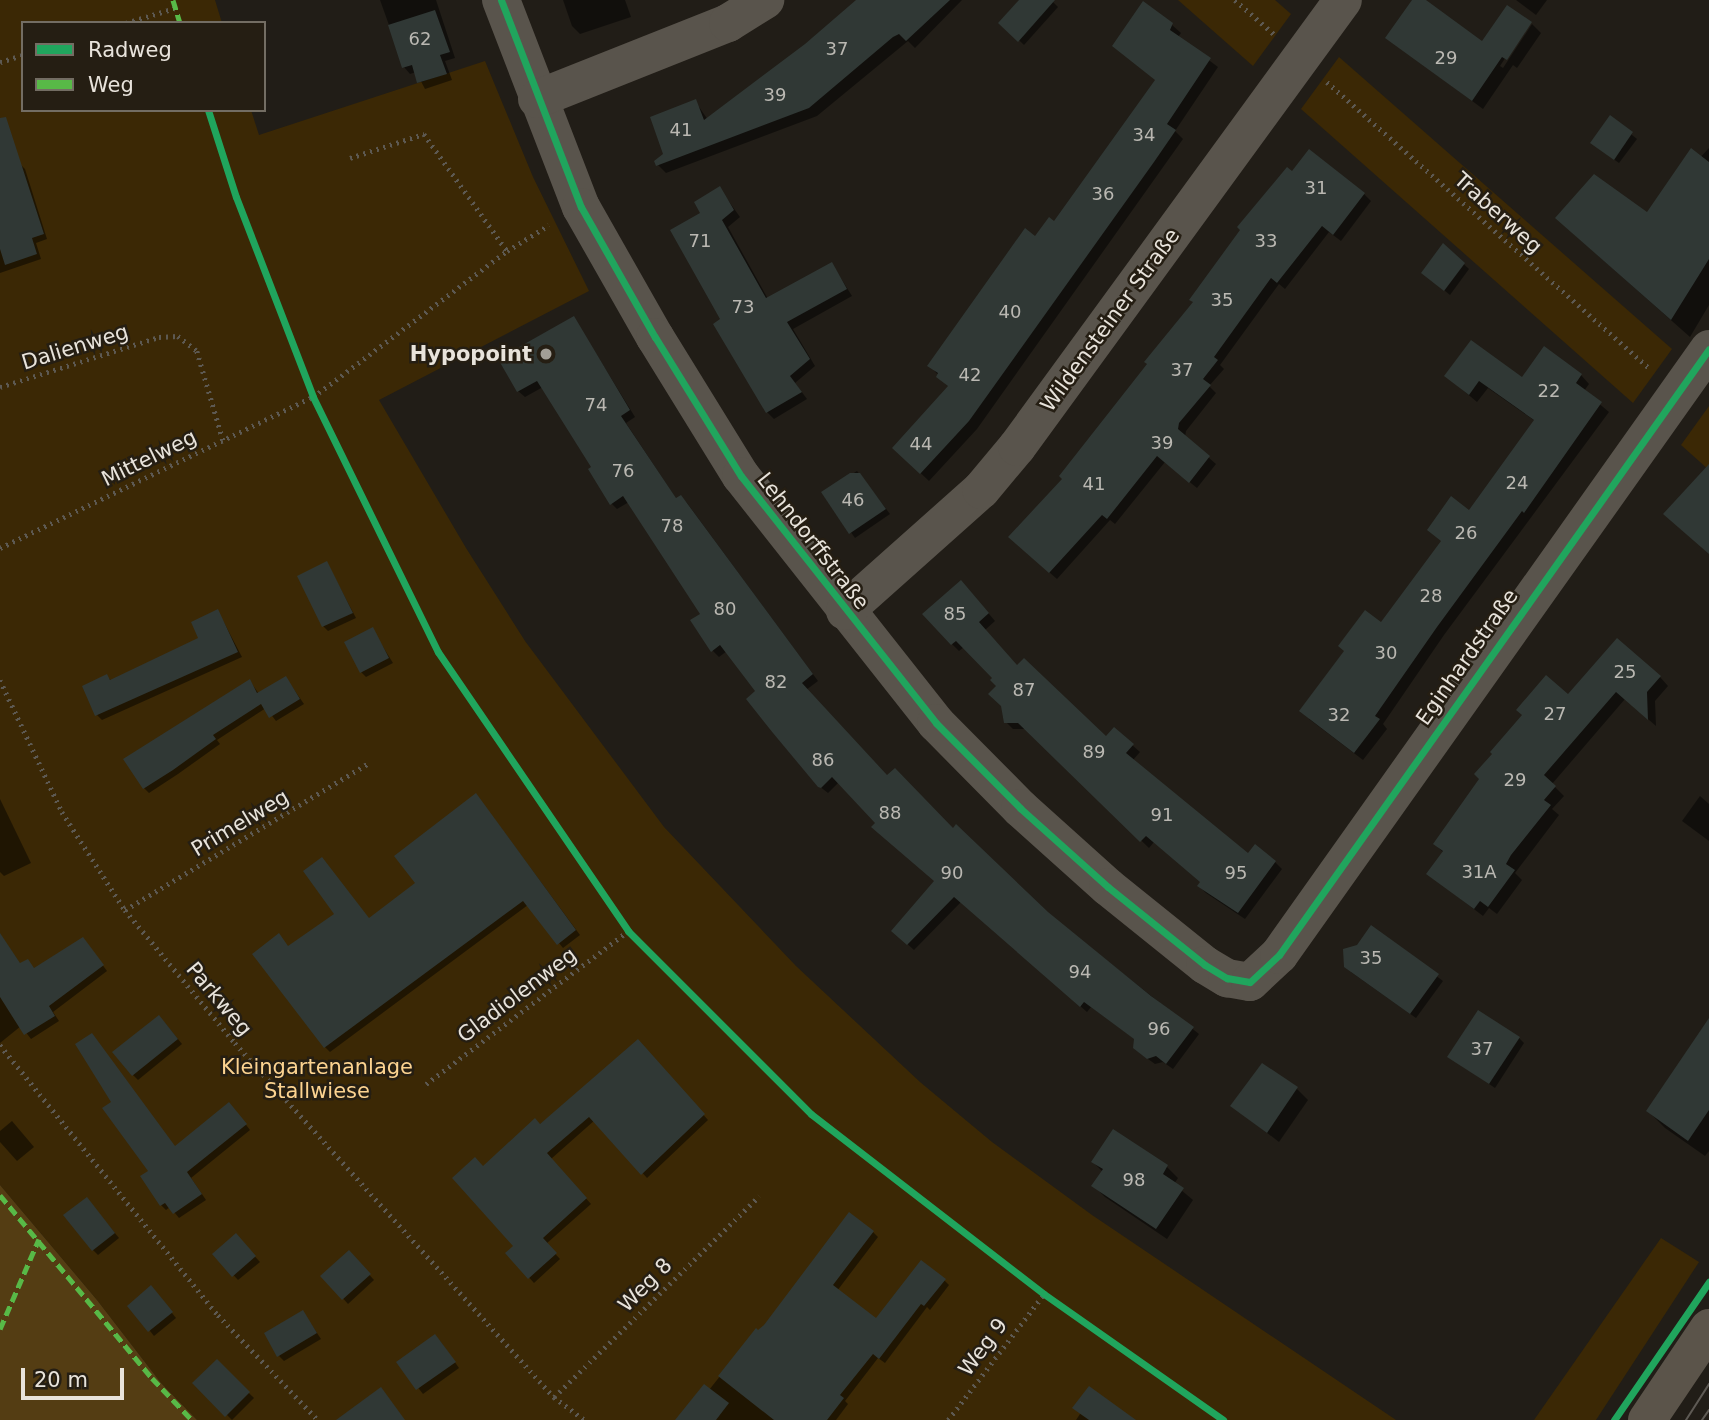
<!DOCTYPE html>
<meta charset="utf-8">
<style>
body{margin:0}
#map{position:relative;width:1709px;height:1420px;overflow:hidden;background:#211d17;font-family:"DejaVu Sans",sans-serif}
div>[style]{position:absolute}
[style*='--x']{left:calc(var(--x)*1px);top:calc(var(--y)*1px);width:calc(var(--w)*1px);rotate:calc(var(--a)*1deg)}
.green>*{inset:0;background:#3b2805}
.forest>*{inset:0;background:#543d13}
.shadow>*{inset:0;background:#0007}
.building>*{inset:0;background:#303835}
.path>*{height:4.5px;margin-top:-2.25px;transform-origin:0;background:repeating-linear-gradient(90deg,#5d5952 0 2px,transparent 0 7px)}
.minor>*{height:38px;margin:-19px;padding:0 19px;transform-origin:19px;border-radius:19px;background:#59544c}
.major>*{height:38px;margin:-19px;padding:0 19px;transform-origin:19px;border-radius:19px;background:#5b544a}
.tram>*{height:2px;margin:-1px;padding:0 1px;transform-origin:1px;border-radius:1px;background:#5e5a54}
.quiet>*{height:5px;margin-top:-2.5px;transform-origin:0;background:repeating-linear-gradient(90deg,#58b947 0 10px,transparent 0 15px)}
.cycleway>*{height:7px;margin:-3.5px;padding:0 3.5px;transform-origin:3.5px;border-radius:3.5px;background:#20a55d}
.dots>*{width:19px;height:19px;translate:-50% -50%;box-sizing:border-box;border:4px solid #251e13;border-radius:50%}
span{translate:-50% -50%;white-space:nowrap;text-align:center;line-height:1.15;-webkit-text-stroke:5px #251e13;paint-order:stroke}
.number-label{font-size:18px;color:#bab8b2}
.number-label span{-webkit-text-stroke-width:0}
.street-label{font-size:21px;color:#e8e3db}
.poi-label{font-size:21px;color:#e8e3db;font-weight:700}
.right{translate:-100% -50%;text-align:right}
.park-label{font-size:21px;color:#fcd390}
.legend{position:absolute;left:21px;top:21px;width:245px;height:91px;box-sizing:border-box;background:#251e13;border:2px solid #736d63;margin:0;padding:9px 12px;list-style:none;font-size:21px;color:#e8e3db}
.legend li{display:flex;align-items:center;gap:14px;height:35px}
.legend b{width:35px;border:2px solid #736d63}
.scale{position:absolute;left:21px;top:1368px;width:103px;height:32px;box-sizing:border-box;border:4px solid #e8e3db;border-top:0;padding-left:9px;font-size:21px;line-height:24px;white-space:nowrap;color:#e8e3db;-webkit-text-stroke:5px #251e13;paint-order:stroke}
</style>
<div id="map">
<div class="green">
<div style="clip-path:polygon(0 0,215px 0,222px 23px,23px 23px,23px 110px,251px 110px,259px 135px,485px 61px,533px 177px,589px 291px,379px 400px,466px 548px,525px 641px,664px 827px,796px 966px,920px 1082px,992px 1142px,1092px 1215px,1396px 1420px,197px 1420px,161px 1383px,97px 1300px,0 1185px)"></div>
<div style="clip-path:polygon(1178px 0,1275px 0,1291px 14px,1253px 66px)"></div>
<div style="clip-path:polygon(1339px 57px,1672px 349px,1633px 403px,1301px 109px)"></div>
<div style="clip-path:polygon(1709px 406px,1709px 470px,1681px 445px)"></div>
<div style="clip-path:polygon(1661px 1238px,1699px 1262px,1596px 1420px,1534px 1420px)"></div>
</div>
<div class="forest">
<div style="clip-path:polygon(0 1185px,97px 1300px,161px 1383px,197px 1420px,0 1420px)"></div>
</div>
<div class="shadow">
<div style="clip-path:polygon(380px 0,436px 0,455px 58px,445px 61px,452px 80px,425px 89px,416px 72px,410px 74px,404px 67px)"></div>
<div style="clip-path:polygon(563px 0,625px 0,631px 17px,580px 34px,572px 26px)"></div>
<div style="clip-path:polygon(857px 0,962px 0,915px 48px,908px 41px,817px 116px,666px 173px,658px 165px,695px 101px,708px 120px,806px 45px)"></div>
<div style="clip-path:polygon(1022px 0,1051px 0,1058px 7px,1024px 45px,1001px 23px)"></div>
<div style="clip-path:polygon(1415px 0,1423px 0,1483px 44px,1529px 22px,1500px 66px,1503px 68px,1532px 24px,1541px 33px,1517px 68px,1513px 65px,1483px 109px,1387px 38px)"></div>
<div style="clip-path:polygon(1516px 0,1547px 0,1536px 15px)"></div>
<div style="clip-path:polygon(1172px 25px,1181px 33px,1178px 37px,1218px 67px,1175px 131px,1183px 139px,977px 429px,929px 481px,894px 448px,950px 388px,930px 366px,1025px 230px,1036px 238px,1055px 223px,1157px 81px,1114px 46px)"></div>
<div style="clip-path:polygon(1610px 117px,1637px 139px,1619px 163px,1598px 148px)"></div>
<div style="clip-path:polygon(1709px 148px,1709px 305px,1690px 337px,1576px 236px,1647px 215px)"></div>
<div style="clip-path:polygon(20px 164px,25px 169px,47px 239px,36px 243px,41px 259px,0 273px,0 171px)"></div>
<div style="clip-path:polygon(720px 189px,740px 217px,728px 227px,768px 299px,832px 264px,852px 296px,793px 329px,815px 366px,795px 383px,807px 399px,774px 419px,767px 412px,722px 320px,703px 214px)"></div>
<div style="clip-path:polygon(1364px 194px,1371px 201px,1341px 241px,1329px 232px,1285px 289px,1279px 284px,1220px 365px,1224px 369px,1209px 386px,1216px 393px,1186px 431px,1185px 437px,1216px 464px,1197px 488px,1165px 462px,1115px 524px,1110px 520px,1057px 579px,1017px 544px,1195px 303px)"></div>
<div style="clip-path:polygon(1443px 245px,1469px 269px,1450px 295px,1428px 277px)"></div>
<div style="clip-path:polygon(574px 318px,635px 417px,626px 423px,677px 500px,681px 497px,687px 503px,818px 681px,806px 690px,888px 777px,1047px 913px,1199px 1034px,1173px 1069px,1163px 1062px,1155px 1064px,1141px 1054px,1136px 1040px,1091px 1007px,1087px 1012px,961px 902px,914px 950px,893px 931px,936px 881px,839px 782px,828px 793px,819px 786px,758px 691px,727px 651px,719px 657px,713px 651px,702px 615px,629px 502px,617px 509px,611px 503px,594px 467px,543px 387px,525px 397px,518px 391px)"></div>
<div style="clip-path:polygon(1544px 348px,1581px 375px,1589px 384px,1584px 391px,1609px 412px,1444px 635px,1383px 724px,1387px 729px,1363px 760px,1309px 719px,1469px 512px,1535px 421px,1488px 388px,1477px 402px,1446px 376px,1522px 379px)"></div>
<div style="clip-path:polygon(857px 471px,890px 514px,855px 538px,823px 493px)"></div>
<div style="clip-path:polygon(327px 563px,356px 618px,328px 631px,323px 626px)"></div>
<div style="clip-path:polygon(968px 589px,995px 621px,985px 630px,1018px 667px,1106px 738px,1114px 729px,1140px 752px,1133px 760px,1249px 856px,1275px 862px,1282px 869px,1245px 919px,1206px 893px,1199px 886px,1202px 882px,1154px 842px,1149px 848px,1026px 729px,1013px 729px,1006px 722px,995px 678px,964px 647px,959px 651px,952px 644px)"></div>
<div style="clip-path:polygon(218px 611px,242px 657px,102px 720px,97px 715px,107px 677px,112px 681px,200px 639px)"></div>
<div style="clip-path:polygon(372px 629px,393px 663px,366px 677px,361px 672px)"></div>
<div style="clip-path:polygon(1660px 677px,1668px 686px,1655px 701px,1656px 726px,1625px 699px,1552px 784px,1564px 796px,1552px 809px,1559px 815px,1515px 873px,1522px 880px,1497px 914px,1489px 908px,1483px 916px,1428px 874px,1444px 853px,1435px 844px,1568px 697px)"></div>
<div style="clip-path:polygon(286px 678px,304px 704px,276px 721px,266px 708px,217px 740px,220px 744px,178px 774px,149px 793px,144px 788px,250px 681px,259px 694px)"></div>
<div style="clip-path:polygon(1700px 796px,1709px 804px,1709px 841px,1682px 821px)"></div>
<div style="clip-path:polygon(0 799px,31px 863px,4px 876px,0 872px)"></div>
<div style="clip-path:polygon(481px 801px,580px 935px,563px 948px,528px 905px,330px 1052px,325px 1047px,289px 948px,336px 914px,370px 920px,417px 884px)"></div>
<div style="clip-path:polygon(1372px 928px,1443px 981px,1416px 1018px,1351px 972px)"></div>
<div style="clip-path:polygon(0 934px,21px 965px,28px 961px,35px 970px,87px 944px,107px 971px,53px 1012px,59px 1021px,31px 1039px,21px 1026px,0 1043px)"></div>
<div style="clip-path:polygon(1709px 1021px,1709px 1151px,1705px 1156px,1665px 1128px,1648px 1111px)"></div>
<div style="clip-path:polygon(164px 1022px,182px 1044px,138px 1080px,133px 1075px)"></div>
<div style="clip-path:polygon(1519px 1038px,1524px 1043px,1495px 1088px,1449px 1057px)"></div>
<div style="clip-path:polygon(642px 1046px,708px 1120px,647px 1178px,595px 1120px,551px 1159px,591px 1204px,546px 1244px,560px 1259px,534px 1283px,507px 1253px,515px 1246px,483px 1168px)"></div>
<div style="clip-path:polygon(1297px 1089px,1308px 1100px,1279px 1142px,1232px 1106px)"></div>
<div style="clip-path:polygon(234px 1109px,250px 1130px,191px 1178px,206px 1200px,179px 1218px,170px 1207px,166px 1210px,161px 1205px,176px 1147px)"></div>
<div style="clip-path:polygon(12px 1121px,34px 1147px,17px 1161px,0 1142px,0 1131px)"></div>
<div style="clip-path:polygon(1114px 1131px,1167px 1167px,1178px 1178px,1174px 1184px,1193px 1200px,1167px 1239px,1105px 1197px,1094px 1186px,1103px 1172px,1093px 1162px)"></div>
<div style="clip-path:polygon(91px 1204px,119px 1238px,98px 1255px,93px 1250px)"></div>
<div style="clip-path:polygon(873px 1232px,878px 1237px,837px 1291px,877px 1321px,944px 1280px,949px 1285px,930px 1310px,927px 1307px,885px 1363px,878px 1358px,845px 1401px,848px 1404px,836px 1420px,695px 1420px,709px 1390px,756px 1331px,758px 1332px)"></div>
<div style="clip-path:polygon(236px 1236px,260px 1262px,238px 1280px,215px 1255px)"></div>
<div style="clip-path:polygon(349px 1252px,374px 1280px,348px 1304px,323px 1276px)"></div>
<div style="clip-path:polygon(156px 1293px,176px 1318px,154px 1336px,150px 1331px)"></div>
<div style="clip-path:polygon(303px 1312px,321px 1339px,284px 1361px,279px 1356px)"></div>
<div style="clip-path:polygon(440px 1341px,459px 1368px,423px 1394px,398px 1362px)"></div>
<div style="clip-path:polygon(217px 1362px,254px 1398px,232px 1420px,195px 1383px)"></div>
<div style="clip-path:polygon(1080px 1414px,1133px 1420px,1076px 1420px)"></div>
</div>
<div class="building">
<div style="clip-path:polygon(856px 0,950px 0,906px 41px,899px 34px,893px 37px,809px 108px,656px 166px,654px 161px,663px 154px,650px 117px,696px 99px,704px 120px,805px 44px)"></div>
<div style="clip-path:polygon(1019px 0,1055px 0,1018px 42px,998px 23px)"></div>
<div style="clip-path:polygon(1412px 0,1426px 0,1482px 41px,1507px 5px,1532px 22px,1507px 60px,1502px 57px,1472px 101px,1385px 38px)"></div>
<div style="clip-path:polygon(1143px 1px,1173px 23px,1170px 30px,1211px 58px,1167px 124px,1176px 130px,1154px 162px,969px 421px,920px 474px,892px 448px,948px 386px,936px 377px,938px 373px,927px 366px,1025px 228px,1035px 236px,1049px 217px,1054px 221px,1155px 80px,1112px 46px)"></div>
<div style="clip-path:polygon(435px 10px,450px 52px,440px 55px,447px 74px,417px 83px,412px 65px,402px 68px,388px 25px)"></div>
<div style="clip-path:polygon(1610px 115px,1633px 132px,1614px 160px,1590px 143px)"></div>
<div style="clip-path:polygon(6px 117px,44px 234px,32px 238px,37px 254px,5px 265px,0 249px,0 118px)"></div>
<div style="clip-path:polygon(1691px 148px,1709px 162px,1709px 259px,1671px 320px,1555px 218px,1594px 174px,1647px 212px)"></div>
<div style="clip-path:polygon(1309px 149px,1365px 193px,1333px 235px,1322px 226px,1277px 283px,1271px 278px,1214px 357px,1218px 360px,1203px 379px,1211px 385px,1179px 423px,1178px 429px,1210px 456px,1189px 483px,1157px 456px,1107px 519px,1102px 515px,1049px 573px,1008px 537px,1062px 479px,1059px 476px,1147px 364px,1144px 362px,1193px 302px,1189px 300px,1240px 230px,1237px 227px,1287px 167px,1292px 171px)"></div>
<div style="clip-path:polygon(720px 186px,734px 210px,722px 220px,766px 298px,832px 262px,847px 289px,787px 322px,810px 359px,790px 376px,802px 392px,766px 413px,713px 324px,720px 319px,670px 230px,700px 213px,694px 202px)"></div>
<div style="clip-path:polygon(1443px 243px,1465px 263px,1444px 291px,1421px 273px)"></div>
<div style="clip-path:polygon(574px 316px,630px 410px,621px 416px,676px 498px,681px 495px,813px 674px,802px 683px,887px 775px,895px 768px,953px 828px,956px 824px,1048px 912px,1151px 996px,1194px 1027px,1166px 1064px,1156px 1056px,1147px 1059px,1133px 1048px,1134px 1039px,1084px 1002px,1080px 1007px,954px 897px,907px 945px,891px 931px,934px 881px,871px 827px,875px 823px,832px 777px,821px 788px,818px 787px,773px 733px,746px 699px,755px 691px,720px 645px,711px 652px,690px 620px,700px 614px,623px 496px,610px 505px,588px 469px,591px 467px,537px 381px,517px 392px,498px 359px)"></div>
<div style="clip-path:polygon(1471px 340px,1522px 377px,1544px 346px,1582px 374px,1576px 383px,1602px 402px,1524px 513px,1522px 511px,1437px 627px,1375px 716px,1380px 719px,1354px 753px,1299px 711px,1344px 651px,1338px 646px,1365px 610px,1381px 622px,1441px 541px,1427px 530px,1451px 496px,1469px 510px,1534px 420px,1479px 381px,1469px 395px,1444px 376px)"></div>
<div style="clip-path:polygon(1709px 464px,1709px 554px,1663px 514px)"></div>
<div style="clip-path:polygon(850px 473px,860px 473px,886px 509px,849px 534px,821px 492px)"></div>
<div style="clip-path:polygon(327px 561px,353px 613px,322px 627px,297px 576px)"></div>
<div style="clip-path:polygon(961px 580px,989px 613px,979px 622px,1017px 665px,1024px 658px,1106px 736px,1114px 727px,1134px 744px,1126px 753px,1248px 853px,1255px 844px,1276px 861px,1238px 913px,1197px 886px,1200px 882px,1146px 836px,1140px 842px,1018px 723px,1004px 723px,1001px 706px,988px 694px,996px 686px,990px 680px,992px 678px,956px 641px,951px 645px,922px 614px)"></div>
<div style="clip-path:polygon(218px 609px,238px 652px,95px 716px,82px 686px,107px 674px,110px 680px,198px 638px,191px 622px)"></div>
<div style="clip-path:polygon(373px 627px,389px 658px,360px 673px,344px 642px)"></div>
<div style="clip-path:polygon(1617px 638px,1661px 676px,1647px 692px,1648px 720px,1616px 692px,1544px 775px,1556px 786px,1544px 800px,1551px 805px,1511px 855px,1506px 864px,1515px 870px,1488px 907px,1480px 901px,1474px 909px,1426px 874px,1443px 851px,1433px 844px,1479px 779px,1474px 774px,1492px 754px,1490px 752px,1522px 715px,1516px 710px,1546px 675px,1568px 694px)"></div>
<div style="clip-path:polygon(286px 676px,300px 699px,269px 718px,261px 704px,213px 735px,216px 739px,173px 770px,143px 789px,123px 759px,250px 679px,257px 693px)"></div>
<div style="clip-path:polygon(476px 793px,576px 930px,557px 945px,523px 901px,324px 1048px,252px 954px,279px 933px,288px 946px,334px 914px,303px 871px,322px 857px,369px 918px,415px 883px,394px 856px)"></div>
<div style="clip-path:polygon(1371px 925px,1439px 974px,1410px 1014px,1344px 967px,1343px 949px,1357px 945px)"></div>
<div style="clip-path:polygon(0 933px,20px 963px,28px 959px,34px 968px,83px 937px,104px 965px,49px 1006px,55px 1016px,24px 1035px,0 997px)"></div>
<div style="clip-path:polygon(1478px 1010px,1520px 1037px,1489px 1084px,1447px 1057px)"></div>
<div style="clip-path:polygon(159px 1015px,178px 1039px,132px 1076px,112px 1052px)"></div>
<div style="clip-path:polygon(1709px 1018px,1709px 1110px,1688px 1141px,1646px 1111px)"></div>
<div style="clip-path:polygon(92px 1033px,175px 1146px,229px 1102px,247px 1124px,187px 1172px,202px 1194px,173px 1214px,165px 1203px,160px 1206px,140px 1176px,148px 1171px,102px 1108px,111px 1102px,75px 1044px)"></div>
<div style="clip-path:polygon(638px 1039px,705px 1114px,641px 1175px,589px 1117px,547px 1153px,587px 1198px,543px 1238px,557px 1253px,528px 1279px,505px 1253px,513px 1246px,452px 1178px,475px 1157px,483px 1166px,535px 1118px,540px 1124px)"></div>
<div style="clip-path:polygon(1262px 1063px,1298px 1087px,1267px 1133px,1230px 1106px)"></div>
<div style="clip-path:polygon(1113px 1129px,1168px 1165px,1163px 1174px,1184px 1188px,1156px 1229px,1091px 1186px,1103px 1169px,1091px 1162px)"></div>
<div style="clip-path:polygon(87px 1197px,115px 1233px,92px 1251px,63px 1215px)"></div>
<div style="clip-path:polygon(849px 1212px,874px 1231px,833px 1285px,876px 1318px,921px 1260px,946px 1279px,924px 1306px,921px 1304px,879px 1359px,873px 1354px,840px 1395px,844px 1398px,827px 1420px,774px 1420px,718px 1376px,756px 1328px,758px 1330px,764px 1325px)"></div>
<div style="clip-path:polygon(236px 1233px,256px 1256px,232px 1277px,212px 1254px)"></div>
<div style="clip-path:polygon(349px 1250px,371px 1274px,342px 1300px,320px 1276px)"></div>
<div style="clip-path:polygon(151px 1285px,173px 1312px,148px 1332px,127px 1306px)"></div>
<div style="clip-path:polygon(303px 1310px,317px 1333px,277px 1357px,264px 1333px)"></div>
<div style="clip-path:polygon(435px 1334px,456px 1362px,416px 1390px,396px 1362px)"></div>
<div style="clip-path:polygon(217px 1359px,250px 1392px,225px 1417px,192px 1383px)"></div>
<div style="clip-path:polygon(704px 1384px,729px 1403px,716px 1420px,675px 1420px)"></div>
<div style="clip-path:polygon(1089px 1386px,1136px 1420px,1089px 1420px,1072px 1408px)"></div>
<div style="clip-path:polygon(381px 1387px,405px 1420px,336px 1420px)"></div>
</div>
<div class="path">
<div style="--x:1235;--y:0;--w:52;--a:41.1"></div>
<div style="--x:126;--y:23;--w:51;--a:-17"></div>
<div style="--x:0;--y:62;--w:24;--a:-17"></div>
<div style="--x:1327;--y:82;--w:432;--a:41.6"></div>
<div style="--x:350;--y:158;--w:78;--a:-18"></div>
<div style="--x:424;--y:134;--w:143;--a:54.6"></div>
<div style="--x:0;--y:387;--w:167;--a:-17.5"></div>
<div style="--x:159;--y:337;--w:19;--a:-3"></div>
<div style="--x:178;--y:336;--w:24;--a:38"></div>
<div style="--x:197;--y:351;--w:93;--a:73.7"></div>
<div style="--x:0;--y:548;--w:348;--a:-25.8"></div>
<div style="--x:313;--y:397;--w:243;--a:-37"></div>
<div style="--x:507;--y:251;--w:49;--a:-31.8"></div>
<div style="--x:0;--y:680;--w:146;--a:64.8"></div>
<div style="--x:62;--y:812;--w:117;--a:57.3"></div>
<div style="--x:125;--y:910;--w:173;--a:50.4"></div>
<div style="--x:235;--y:1043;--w:477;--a:48"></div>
<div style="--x:554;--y:1397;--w:38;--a:37"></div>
<div style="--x:125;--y:910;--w:286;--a:-31.1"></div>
<div style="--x:0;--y:1045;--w:347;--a:51.1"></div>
<div style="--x:218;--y:1315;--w:145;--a:46.4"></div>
<div style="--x:426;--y:1084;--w:253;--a:-37.1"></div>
<div style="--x:554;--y:1397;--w:287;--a:-44.4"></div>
<div style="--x:948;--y:1420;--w:158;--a:-52.7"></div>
</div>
<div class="minor">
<div style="--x:501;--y:0;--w:222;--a:68.9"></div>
<div style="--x:581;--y:207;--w:150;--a:60.4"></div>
<div style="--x:655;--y:337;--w:163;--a:58.3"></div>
<div style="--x:741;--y:476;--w:315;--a:51.7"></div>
<div style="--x:936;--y:723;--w:120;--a:45.3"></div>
<div style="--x:1020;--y:808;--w:118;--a:41.9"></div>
<div style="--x:1108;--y:887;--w:124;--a:38.8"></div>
<div style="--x:1205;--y:965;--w:26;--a:31"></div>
<div style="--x:1227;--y:978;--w:23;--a:10"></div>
<div style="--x:1250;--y:982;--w:40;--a:-43"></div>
<div style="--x:1279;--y:955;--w:743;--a:-54.64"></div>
<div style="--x:537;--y:99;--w:206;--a:-21.7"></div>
<div style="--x:728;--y:23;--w:44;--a:-31.9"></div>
<div style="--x:845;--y:611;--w:182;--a:-41.7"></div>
<div style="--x:981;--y:490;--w:56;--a:-50.1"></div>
<div style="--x:1017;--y:447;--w:553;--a:-53.9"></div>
</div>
<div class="major">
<div style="--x:1647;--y:1420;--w:111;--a:-56"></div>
</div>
<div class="tram">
<div style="--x:1686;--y:1420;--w:43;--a:-57.4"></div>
<div style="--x:1702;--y:1420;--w:12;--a:-55"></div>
</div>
<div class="quiet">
<div style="--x:173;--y:0;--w:24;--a:73"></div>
<div style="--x:0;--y:1195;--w:238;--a:50.3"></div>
<div style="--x:152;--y:1378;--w:58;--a:46.4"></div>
<div style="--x:0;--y:1329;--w:98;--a:-66.6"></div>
</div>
<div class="cycleway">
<div style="--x:501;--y:0;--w:222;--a:68.9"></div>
<div style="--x:581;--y:207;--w:150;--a:60.4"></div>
<div style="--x:655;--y:337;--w:163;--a:58.3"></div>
<div style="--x:741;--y:476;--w:315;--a:51.7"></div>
<div style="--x:936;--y:723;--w:120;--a:45.3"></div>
<div style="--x:1020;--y:808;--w:118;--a:41.9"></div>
<div style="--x:1108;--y:887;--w:124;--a:38.8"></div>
<div style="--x:1205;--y:965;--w:26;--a:31"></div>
<div style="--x:1227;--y:978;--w:23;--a:10"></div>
<div style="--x:1250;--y:982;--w:40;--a:-43"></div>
<div style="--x:1279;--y:955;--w:743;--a:-54.64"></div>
<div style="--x:208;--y:110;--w:91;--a:72.2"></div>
<div style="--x:236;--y:197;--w:214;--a:68.9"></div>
<div style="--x:313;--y:397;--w:284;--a:63.9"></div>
<div style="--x:438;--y:652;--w:338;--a:55.7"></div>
<div style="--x:628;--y:931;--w:259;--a:45"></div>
<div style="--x:811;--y:1114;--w:294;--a:37.7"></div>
<div style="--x:1044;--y:1294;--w:219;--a:35.1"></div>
<div style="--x:1614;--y:1420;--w:168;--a:-55.5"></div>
</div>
<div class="dots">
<div style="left:546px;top:354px;background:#a29e96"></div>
</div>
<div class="number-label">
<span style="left:420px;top:39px">62</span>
<span style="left:837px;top:49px">37</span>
<span style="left:1446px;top:58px">29</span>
<span style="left:775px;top:95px">39</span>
<span style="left:681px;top:130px">41</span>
<span style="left:1144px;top:135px">34</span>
<span style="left:1316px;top:188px">31</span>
<span style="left:1103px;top:194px">36</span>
<span style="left:700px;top:241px">71</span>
<span style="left:1266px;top:241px">33</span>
<span style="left:1222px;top:300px">35</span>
<span style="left:743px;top:307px">73</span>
<span style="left:1010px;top:312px">40</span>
<span style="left:1182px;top:370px">37</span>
<span style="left:970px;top:375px">42</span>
<span style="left:1549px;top:391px">22</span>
<span style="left:596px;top:405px">74</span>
<span style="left:1162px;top:443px">39</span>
<span style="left:921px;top:444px">44</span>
<span style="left:623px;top:471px">76</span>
<span style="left:1517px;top:483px">24</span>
<span style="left:1094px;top:484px">41</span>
<span style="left:853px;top:500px">46</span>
<span style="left:672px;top:526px">78</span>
<span style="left:1466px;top:533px">26</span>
<span style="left:1431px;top:596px">28</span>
<span style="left:725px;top:609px">80</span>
<span style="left:955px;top:614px">85</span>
<span style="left:1386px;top:653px">30</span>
<span style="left:1625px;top:672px">25</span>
<span style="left:776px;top:682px">82</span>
<span style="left:1024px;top:690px">87</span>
<span style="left:1555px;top:714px">27</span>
<span style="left:1339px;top:715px">32</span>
<span style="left:1094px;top:752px">89</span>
<span style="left:823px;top:760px">86</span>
<span style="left:1515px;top:780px">29</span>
<span style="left:890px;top:813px">88</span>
<span style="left:1162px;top:815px">91</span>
<span style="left:1479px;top:872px">31A</span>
<span style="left:952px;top:873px">90</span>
<span style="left:1236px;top:873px">95</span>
<span style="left:1371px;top:958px">35</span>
<span style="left:1080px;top:972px">94</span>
<span style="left:1159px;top:1029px">96</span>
<span style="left:1482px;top:1049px">37</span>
<span style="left:1134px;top:1180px">98</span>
</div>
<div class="street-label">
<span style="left:1498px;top:213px;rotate:42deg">Traberweg</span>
<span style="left:1110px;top:320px;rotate:-54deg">Wildensteiner Straße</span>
<span style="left:75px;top:347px;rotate:-17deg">Dalienweg</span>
<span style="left:149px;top:458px;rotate:-26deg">Mittelweg</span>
<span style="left:813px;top:541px;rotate:52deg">Lehndorffstraße</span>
<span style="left:1467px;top:657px;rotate:-55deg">Eginhardstraße</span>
<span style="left:240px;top:823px;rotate:-31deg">Primelweg</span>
<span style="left:517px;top:995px;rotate:-37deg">Gladiolenweg</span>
<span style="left:219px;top:999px;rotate:50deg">Parkweg</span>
<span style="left:645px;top:1285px;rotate:-45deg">Weg 8</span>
<span style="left:983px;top:1347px;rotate:-53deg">Weg 9</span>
</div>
<div class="poi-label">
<span class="right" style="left:532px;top:354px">Hypopoint</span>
</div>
<div class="park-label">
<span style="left:317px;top:1079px">Kleingartenanlage<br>Stallwiese</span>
</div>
<ul class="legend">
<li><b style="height:9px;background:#20a55d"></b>Radweg</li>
<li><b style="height:9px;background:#58b947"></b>Weg</li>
</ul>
<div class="scale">20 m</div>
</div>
